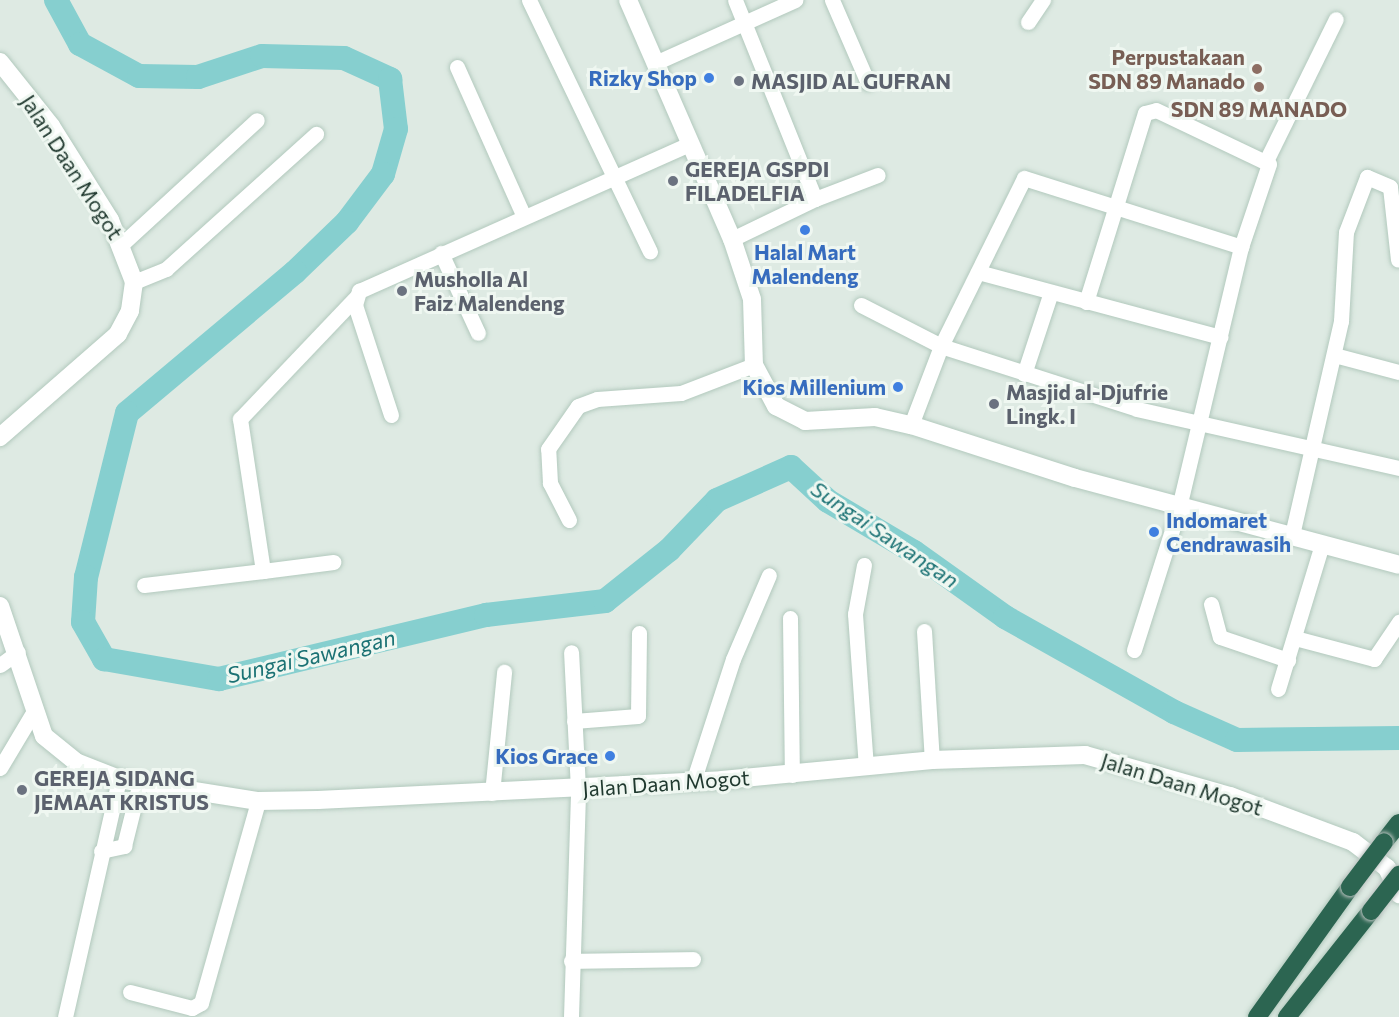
<!DOCTYPE html>
<style>
body{margin:0}
#map{position:relative;width:1399px;height:1017px;overflow:hidden;background:#deeae3;font-family:Commissioner,sans-serif}
div>[style]{position:absolute}
[style*='--x']{left:calc(var(--x)*1px);top:calc(var(--y)*1px);width:calc(var(--w)*1px);rotate:calc(var(--a)*1deg)}
.river>*{height:24px;margin:-12px;padding:0 12px;transform-origin:12px;border-radius:12px;background:#86cfcf}
.roads{filter:drop-shadow(0 0 2px #b2c9bd) drop-shadow(0 0 2px #b2c9bd)}
.street>*{height:15px;margin:-7.5px;padding:0 7.5px;transform-origin:7.5px;border-radius:7.5px;background:#fff}
.secondary>*{height:18px;margin:-9px;padding:0 9px;transform-origin:9px;border-radius:9px;background:#fff}
.highway>*{height:18px;margin:-9px;padding:0 9px;transform-origin:9px;border-radius:9px;background:#2c6551}
.bridges{filter:drop-shadow(0 0 2px #bcc4c1) drop-shadow(0 0 2px #bcc4c1)}
.highway-bridge>*{height:18px;margin:-9px;padding:0 9px;transform-origin:9px;border-radius:9px;background:#2c6551}
.dots>*{width:16px;height:16px;translate:-50% -50%;box-sizing:border-box;border:3px solid #eff7f1;border-radius:50%}
span{translate:-50% -50%;white-space:nowrap;text-align:center;line-height:1.15;-webkit-text-stroke:6px #eff7f1;paint-order:stroke}
.education-label{font-size:21px;color:#785e54;font-weight:700}
.right{translate:-100% -50%;text-align:right}
.shop-label{font-size:21px;color:#366cbe;font-weight:700}
.left{translate:0 -50%;text-align:left}
.worship-label{font-size:21px;color:#5b616d;font-weight:700}
.street-label{font-size:21px;color:#20392f}
.water-label{font-size:22px;color:#1b7274;font-style:italic}
</style>
<div id="map">
<div class="river">
<div style="--x:56;--y:0;--w:50;--a:61.4"></div>
<div style="--x:80;--y:44;--w:67;--a:28.5"></div>
<div style="--x:139;--y:76;--w:59;--a:1"></div>
<div style="--x:198;--y:77;--w:67;--a:-18.2"></div>
<div style="--x:262;--y:56;--w:82;--a:1.4"></div>
<div style="--x:344;--y:58;--w:51;--a:24.5"></div>
<div style="--x:390;--y:79;--w:50;--a:83.2"></div>
<div style="--x:396;--y:129;--w:47;--a:106.1"></div>
<div style="--x:383;--y:174;--w:60;--a:126.9"></div>
<div style="--x:347;--y:222;--w:72;--a:136.1"></div>
<div style="--x:295;--y:272;--w:219;--a:140"></div>
<div style="--x:127;--y:413;--w:169;--a:104"></div>
<div style="--x:86;--y:577;--w:45;--a:93.8"></div>
<div style="--x:83;--y:622;--w:43;--a:60.4"></div>
<div style="--x:104;--y:659;--w:117;--a:9.9"></div>
<div style="--x:219;--y:679;--w:275;--a:-13.5"></div>
<div style="--x:486;--y:615;--w:120;--a:-6.7"></div>
<div style="--x:605;--y:601;--w:82;--a:-38.6"></div>
<div style="--x:669;--y:550;--w:69;--a:-46.2"></div>
<div style="--x:717;--y:500;--w:81;--a:-24"></div>
<div style="--x:791;--y:467;--w:50;--a:42.6"></div>
<div style="--x:828;--y:501;--w:100;--a:30.7"></div>
<div style="--x:914;--y:552;--w:112;--a:35.5"></div>
<div style="--x:1005;--y:617;--w:194;--a:29.3"></div>
<div style="--x:1174;--y:712;--w:69;--a:24"></div>
<div style="--x:1237;--y:740;--w:162;--a:-0.7"></div>
</div>
<div class="roads">
<div class="street">
<div style="--x:529;--y:0;--w:279;--a:64.3"></div>
<div style="--x:832;--y:0;--w:90;--a:66.6"></div>
<div style="--x:1028;--y:22;--w:27;--a:-56"></div>
<div style="--x:655;--y:63;--w:154;--a:-24.2"></div>
<div style="--x:457;--y:67;--w:164;--a:65.9"></div>
<div style="--x:1266;--y:161;--w:158;--a:-63.8"></div>
<div style="--x:815;--y:199;--w:67;--a:-20.9"></div>
<div style="--x:732;--y:239;--w:92;--a:-25.7"></div>
<div style="--x:815;--y:199;--w:214;--a:-111.9"></div>
<div style="--x:122;--y:244;--w:183;--a:-42.6"></div>
<div style="--x:441;--y:253;--w:88;--a:65.2"></div>
<div style="--x:978;--y:272;--w:251;--a:15"></div>
<div style="--x:134;--y:282;--w:35;--a:-22"></div>
<div style="--x:166;--y:269;--w:202;--a:-42"></div>
<div style="--x:1086;--y:302;--w:198;--a:-72.7"></div>
<div style="--x:1145;--y:113;--w:11;--a:-15"></div>
<div style="--x:1156;--y:110;--w:125;--a:25.5"></div>
<div style="--x:1269;--y:164;--w:88;--a:108.6"></div>
<div style="--x:1241;--y:247;--w:268;--a:103.4"></div>
<div style="--x:1179;--y:508;--w:149;--a:107.6"></div>
<div style="--x:861;--y:305;--w:90;--a:27.1"></div>
<div style="--x:941;--y:346;--w:206;--a:17.8"></div>
<div style="--x:1137;--y:409;--w:269;--a:12.7"></div>
<div style="--x:1334;--y:355;--w:67;--a:14.7"></div>
<div style="--x:1024;--y:374;--w:86;--a:-71.8"></div>
<div style="--x:391;--y:415;--w:116;--a:-108.1"></div>
<div style="--x:355;--y:305;--w:15;--a:-74"></div>
<div style="--x:359;--y:291;--w:363;--a:-24"></div>
<div style="--x:911;--y:425;--w:85;--a:-69.2"></div>
<div style="--x:941;--y:346;--w:187;--a:-63.7"></div>
<div style="--x:1024;--y:178;--w:228;--a:17.6"></div>
<div style="--x:569;--y:520;--w:42;--a:-117.2"></div>
<div style="--x:550;--y:483;--w:34;--a:-93"></div>
<div style="--x:548;--y:449;--w:52;--a:-55.1"></div>
<div style="--x:578;--y:406;--w:20;--a:-20"></div>
<div style="--x:597;--y:399;--w:84;--a:-4.1"></div>
<div style="--x:681;--y:393;--w:78;--a:-21"></div>
<div style="--x:1292;--y:535;--w:220;--a:-77.1"></div>
<div style="--x:1341;--y:321;--w:89;--a:-86.8"></div>
<div style="--x:1346;--y:232;--w:59;--a:-69.1"></div>
<div style="--x:1367;--y:177;--w:25;--a:23"></div>
<div style="--x:1390;--y:187;--w:73;--a:83.7"></div>
<div style="--x:864;--y:565;--w:50;--a:100.4"></div>
<div style="--x:855;--y:614;--w:152;--a:85.9"></div>
<div style="--x:263;--y:571;--w:71;--a:-7.3"></div>
<div style="--x:144;--y:585;--w:120;--a:-6.7"></div>
<div style="--x:263;--y:571;--w:154;--a:-98.6"></div>
<div style="--x:240;--y:419;--w:168;--a:-46.4"></div>
<div style="--x:1211;--y:604;--w:34;--a:75"></div>
<div style="--x:1220;--y:637;--w:72;--a:18.7"></div>
<div style="--x:790;--y:618;--w:157;--a:89.3"></div>
<div style="--x:924;--y:631;--w:129;--a:86.5"></div>
<div style="--x:1295;--y:638;--w:82;--a:14.9"></div>
<div style="--x:1374;--y:659;--w:45;--a:-56"></div>
<div style="--x:0;--y:665;--w:22;--a:-36"></div>
<div style="--x:1278;--y:689;--w:152;--a:-73.1"></div>
<div style="--x:574;--y:721;--w:64;--a:-4.5"></div>
<div style="--x:638;--y:716;--w:83;--a:-89.3"></div>
<div style="--x:0;--y:768;--w:66;--a:-59.2"></div>
<div style="--x:693;--y:782;--w:129;--a:-72"></div>
<div style="--x:733;--y:659;--w:91;--a:-66.8"></div>
<div style="--x:492;--y:793;--w:122;--a:-84.3"></div>
<div style="--x:101;--y:851;--w:24;--a:-12"></div>
<div style="--x:124;--y:846;--w:66;--a:-76"></div>
<div style="--x:571;--y:961;--w:122;--a:-0.9"></div>
<div style="--x:130;--y:992;--w:64;--a:14.5"></div>
<div style="--x:192;--y:1008;--w:10;--a:-29"></div>
<div style="--x:201;--y:1003;--w:210;--a:-74.2"></div>
<div style="--x:65;--y:1017;--w:244;--a:-77.2"></div>
<div style="--x:571;--y:1017;--w:228;--a:-88.2"></div>
<div style="--x:578;--y:789;--w:137;--a:-92.9"></div>
</div>
<div class="secondary">
<div style="--x:628;--y:0;--w:261;--a:66.5"></div>
<div style="--x:732;--y:239;--w:63;--a:71.6"></div>
<div style="--x:752;--y:299;--w:66;--a:88.3"></div>
<div style="--x:754;--y:365;--w:47;--a:61.8"></div>
<div style="--x:776;--y:406;--w:33;--a:27"></div>
<div style="--x:805;--y:421;--w:70;--a:-3.3"></div>
<div style="--x:875;--y:417;--w:37;--a:13"></div>
<div style="--x:911;--y:425;--w:172;--a:17.9"></div>
<div style="--x:1075;--y:478;--w:335;--a:15"></div>
<div style="--x:0;--y:62;--w:82;--a:51.4"></div>
<div style="--x:51;--y:126;--w:111;--a:57.9"></div>
<div style="--x:110;--y:220;--w:66;--a:68.8"></div>
<div style="--x:134;--y:282;--w:29;--a:98"></div>
<div style="--x:130;--y:311;--w:26;--a:118"></div>
<div style="--x:118;--y:334;--w:157;--a:138.9"></div>
<div style="--x:0;--y:606;--w:137;--a:71.3"></div>
<div style="--x:44;--y:736;--w:41;--a:39.1"></div>
<div style="--x:76;--y:762;--w:46;--a:21.6"></div>
<div style="--x:119;--y:779;--w:141;--a:9"></div>
<div style="--x:258;--y:801;--w:60;--a:-1"></div>
<div style="--x:318;--y:800;--w:404;--a:-2.8"></div>
<div style="--x:722;--y:780;--w:211;--a:-5.4"></div>
<div style="--x:932;--y:760;--w:153;--a:-1.9"></div>
<div style="--x:1085;--y:755;--w:151;--a:15.8"></div>
<div style="--x:1230;--y:796;--w:131;--a:20.5"></div>
<div style="--x:1353;--y:842;--w:43;--a:37.4"></div>
<div style="--x:1387;--y:868;--w:29;--a:65"></div>
</div>
<div class="highway">
<div style="--x:1384;--y:842;--w:24;--a:-52"></div>
<div style="--x:1257;--y:1017;--w:160;--a:-54.4"></div>
<div style="--x:1287;--y:1017;--w:135;--a:-51.6"></div>
</div>
</div>
<div class="bridges">
<div class="highway-bridge">
<div style="--x:1350;--y:887;--w:56;--a:-52.9"></div>
<div style="--x:1371;--y:911;--w:46;--a:-52.1"></div>
</div>
</div>
<div class="dots">
<div style="left:1257px;top:69px;background:#8d6e63"></div>
<div style="left:709px;top:78px;background:#3f7fe0"></div>
<div style="left:739px;top:81px;background:#6b7280"></div>
<div style="left:1259px;top:87px;background:#8d6e63"></div>
<div style="left:673px;top:181px;background:#6b7280"></div>
<div style="left:805px;top:230px;background:#3f7fe0"></div>
<div style="left:402px;top:291px;background:#6b7280"></div>
<div style="left:898px;top:387px;background:#3f7fe0"></div>
<div style="left:994px;top:404px;background:#6b7280"></div>
<div style="left:1154px;top:532px;background:#3f7fe0"></div>
<div style="left:610px;top:756px;background:#3f7fe0"></div>
<div style="left:22px;top:790px;background:#6b7280"></div>
</div>
<div class="education-label">
<span class="right" style="left:1245px;top:69px">Perpustakaan<br>SDN 89 Manado</span>
<span style="left:1259px;top:109px">SDN 89 MANADO</span>
</div>
<div class="shop-label">
<span class="right" style="left:697px;top:78px">Rizky Shop</span>
<span style="left:805px;top:264px">Halal Mart<br>Malendeng</span>
<span class="right" style="left:886px;top:387px">Kios Millenium</span>
<span class="left" style="left:1166px;top:532px">Indomaret<br>Cendrawasih</span>
<span class="right" style="left:598px;top:756px">Kios Grace</span>
</div>
<div class="worship-label">
<span class="left" style="left:751px;top:81px">MASJID AL GUFRAN</span>
<span class="left" style="left:685px;top:181px">GEREJA GSPDI<br>FILADELFIA</span>
<span class="left" style="left:414px;top:291px">Musholla Al<br>Faiz Malendeng</span>
<span class="left" style="left:1006px;top:404px">Masjid al-Djufrie<br>Lingk. I</span>
<span class="left" style="left:34px;top:790px">GEREJA SIDANG<br>JEMAAT KRISTUS</span>
</div>
<div class="street-label">
<span style="left:72px;top:167px;rotate:57deg">Jalan Daan Mogot</span>
<span style="left:666px;top:783px;rotate:-4deg">Jalan Daan Mogot</span>
<span style="left:1182px;top:784px;rotate:17deg">Jalan Daan Mogot</span>
</div>
<div class="water-label">
<span style="left:885px;top:534px;rotate:34deg">Sungai Sawangan</span>
<span style="left:311px;top:656px;rotate:-13deg">Sungai Sawangan</span>
</div>
</div>
